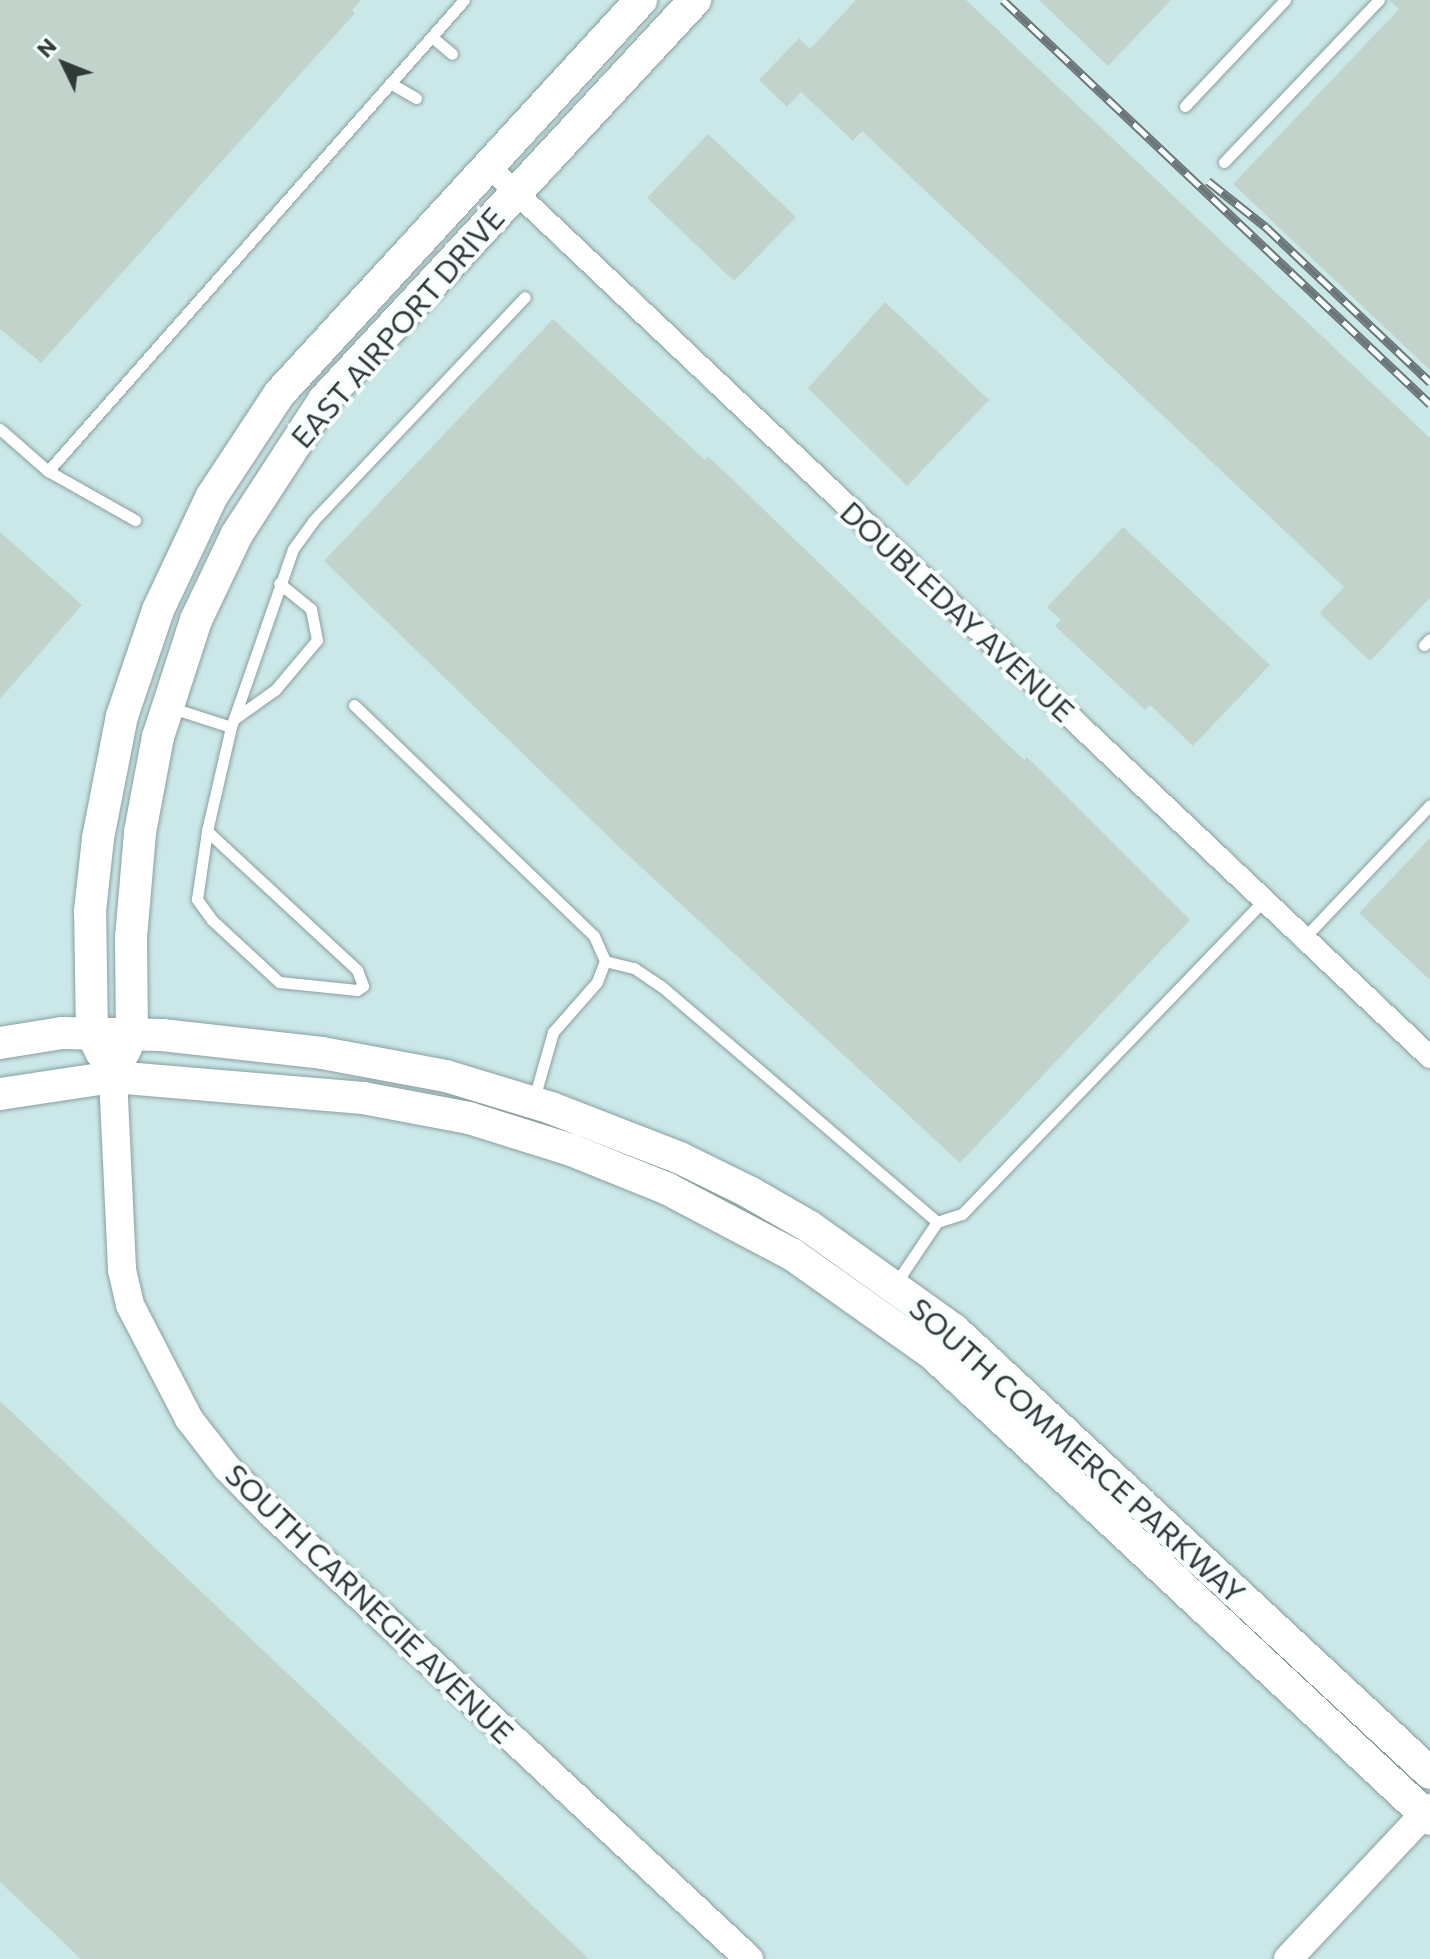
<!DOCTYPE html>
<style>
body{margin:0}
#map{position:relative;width:1430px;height:1959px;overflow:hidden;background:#dff3f4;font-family:Commissioner,sans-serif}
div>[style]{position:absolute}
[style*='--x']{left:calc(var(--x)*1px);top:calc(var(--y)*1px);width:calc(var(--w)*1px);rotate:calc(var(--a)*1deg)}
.built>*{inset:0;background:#cbe8e9}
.building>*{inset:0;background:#c1d3cb}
.roads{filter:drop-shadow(0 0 2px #8b9e9f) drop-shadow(0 0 2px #8b9e9f)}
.service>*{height:11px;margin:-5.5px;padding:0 5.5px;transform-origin:5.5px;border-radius:5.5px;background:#fff}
.minor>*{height:22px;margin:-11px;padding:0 11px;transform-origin:11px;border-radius:11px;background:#fff}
.tertiary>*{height:28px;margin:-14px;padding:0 14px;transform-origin:14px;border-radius:14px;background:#fff}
.secondary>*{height:32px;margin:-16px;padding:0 16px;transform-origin:16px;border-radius:16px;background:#fff}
.rail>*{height:9px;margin-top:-4.5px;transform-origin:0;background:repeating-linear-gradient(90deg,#f6fefe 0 18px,#6a7677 0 36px);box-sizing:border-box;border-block:2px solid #6a7677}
span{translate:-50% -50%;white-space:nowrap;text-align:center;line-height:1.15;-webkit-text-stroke:8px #f6fefe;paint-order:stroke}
.street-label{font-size:30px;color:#313939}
.north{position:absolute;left:24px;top:24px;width:80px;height:80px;-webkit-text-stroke:6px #f6fefe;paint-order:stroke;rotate:313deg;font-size:22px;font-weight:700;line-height:32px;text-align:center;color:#313939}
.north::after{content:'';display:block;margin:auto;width:28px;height:36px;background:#313939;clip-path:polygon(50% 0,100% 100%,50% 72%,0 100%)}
</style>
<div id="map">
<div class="built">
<div style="clip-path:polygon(0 0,1430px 0,1430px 1959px,0 1959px)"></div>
</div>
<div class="building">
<div style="clip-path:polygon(0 0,361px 0,352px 10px,355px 13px,41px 363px,0 329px)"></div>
<div style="clip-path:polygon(856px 0,966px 0,1430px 438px,1430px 598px,1370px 661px,1319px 613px,1344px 587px,862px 131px,853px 141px,801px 92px,787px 107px,759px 80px,799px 38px,810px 49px)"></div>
<div style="clip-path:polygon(1039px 0,1171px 0,1108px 66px)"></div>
<div style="clip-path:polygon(1389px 0,1430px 0,1430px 370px,1233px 184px,1399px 9px)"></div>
<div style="clip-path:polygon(708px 134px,796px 217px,734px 281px,647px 198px)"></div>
<div style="clip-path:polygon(885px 302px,989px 400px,907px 486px,808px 388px)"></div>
<div style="clip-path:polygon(553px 319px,705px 460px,708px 456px,1024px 760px,1027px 757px,1190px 920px,960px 1163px,616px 844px,324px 561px)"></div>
<div style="clip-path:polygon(1123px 527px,1270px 665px,1193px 746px,1150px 705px,1145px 710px,1055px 626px,1061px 620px,1047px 607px)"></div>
<div style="clip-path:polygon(0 532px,82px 605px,0 699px)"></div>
<div style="clip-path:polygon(1430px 838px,1430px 980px,1359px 913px)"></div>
<div style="clip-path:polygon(0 1401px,589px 1959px,81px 1959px,0 1882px)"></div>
</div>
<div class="roads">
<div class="service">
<div style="--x:432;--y:37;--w:26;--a:40"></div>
<div style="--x:390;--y:83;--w:30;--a:30"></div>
<div style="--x:1185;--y:106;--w:146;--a:-46.7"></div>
<div style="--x:1224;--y:162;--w:224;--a:-46.3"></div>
<div style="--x:0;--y:429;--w:64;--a:41.2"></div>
<div style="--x:48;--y:471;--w:628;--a:-48.55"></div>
<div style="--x:48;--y:471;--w:100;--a:29.4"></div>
<div style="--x:1424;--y:645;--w:8;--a:-45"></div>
<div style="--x:354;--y:705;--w:333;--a:43.9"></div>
<div style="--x:594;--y:936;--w:27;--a:66"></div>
<div style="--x:605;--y:961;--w:22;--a:111"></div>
<div style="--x:597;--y:982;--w:67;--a:131.3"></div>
<div style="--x:553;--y:1032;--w:73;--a:105.9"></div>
<div style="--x:172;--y:708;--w:62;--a:17.9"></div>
<div style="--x:231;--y:727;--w:188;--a:-70.8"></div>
<div style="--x:293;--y:549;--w:34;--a:-54"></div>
<div style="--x:313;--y:521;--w:308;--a:-46.6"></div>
<div style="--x:234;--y:719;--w:50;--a:-35.3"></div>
<div style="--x:275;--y:690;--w:65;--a:-50"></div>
<div style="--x:317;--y:640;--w:32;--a:-101"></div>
<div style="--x:311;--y:609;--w:41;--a:-140.9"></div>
<div style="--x:207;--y:831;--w:205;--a:42.8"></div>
<div style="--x:357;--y:970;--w:17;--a:69"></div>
<div style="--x:363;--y:986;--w:7;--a:146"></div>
<div style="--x:357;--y:990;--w:78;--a:-174.1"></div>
<div style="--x:279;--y:982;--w:91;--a:-137.2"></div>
<div style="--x:212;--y:920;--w:26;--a:-126"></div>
<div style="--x:197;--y:899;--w:69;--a:-81.6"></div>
<div style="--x:207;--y:831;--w:107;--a:-77"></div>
<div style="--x:1304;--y:938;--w:183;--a:-46.5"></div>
<div style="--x:605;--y:961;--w:30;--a:14"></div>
<div style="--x:634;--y:968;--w:32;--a:34"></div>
<div style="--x:661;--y:986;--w:363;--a:40.5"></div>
<div style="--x:896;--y:1283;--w:73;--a:-56.1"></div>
<div style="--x:937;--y:1222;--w:26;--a:-18"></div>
<div style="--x:962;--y:1214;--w:436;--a:-46.1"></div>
</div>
<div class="minor">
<div style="--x:487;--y:165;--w:1298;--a:43.41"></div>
</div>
<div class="tertiary">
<div style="--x:113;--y:1077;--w:193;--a:87.3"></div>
<div style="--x:122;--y:1270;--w:36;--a:77"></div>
<div style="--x:130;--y:1305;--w:128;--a:62.6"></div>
<div style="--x:189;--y:1419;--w:62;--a:52.2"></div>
<div style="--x:227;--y:1468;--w:66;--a:45.6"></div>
<div style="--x:273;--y:1515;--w:651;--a:43.01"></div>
<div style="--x:1288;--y:1959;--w:207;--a:-46.8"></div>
</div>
<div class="secondary">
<div style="--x:0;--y:1043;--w:63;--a:-9.2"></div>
<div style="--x:62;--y:1033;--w:100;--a:1.1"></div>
<div style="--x:162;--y:1035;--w:161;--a:6.4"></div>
<div style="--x:322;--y:1053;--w:126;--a:10.5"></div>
<div style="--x:446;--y:1076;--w:110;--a:16.9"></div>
<div style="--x:551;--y:1108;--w:138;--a:21.2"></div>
<div style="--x:680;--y:1158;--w:77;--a:26.2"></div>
<div style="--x:749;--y:1192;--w:70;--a:29.8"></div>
<div style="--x:810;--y:1227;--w:177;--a:35.6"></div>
<div style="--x:954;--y:1330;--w:650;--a:42.94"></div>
<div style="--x:101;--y:1052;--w:21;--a:-115"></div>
<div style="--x:92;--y:1033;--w:122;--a:-90.9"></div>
<div style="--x:90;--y:911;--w:73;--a:-83.7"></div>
<div style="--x:98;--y:838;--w:124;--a:-78.9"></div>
<div style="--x:122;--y:716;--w:112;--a:-71.2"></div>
<div style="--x:158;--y:610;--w:126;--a:-64.7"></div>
<div style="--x:212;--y:496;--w:123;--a:-56.6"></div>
<div style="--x:280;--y:393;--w:534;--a:-47.43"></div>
<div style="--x:124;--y:1052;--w:20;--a:-66"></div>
<div style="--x:132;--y:1034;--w:96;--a:-90.6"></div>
<div style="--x:131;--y:938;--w:106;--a:-85.1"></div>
<div style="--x:140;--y:832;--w:97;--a:-79.3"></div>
<div style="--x:158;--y:737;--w:123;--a:-72"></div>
<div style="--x:196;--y:620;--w:95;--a:-64.5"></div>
<div style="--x:237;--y:534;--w:160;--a:-57"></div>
<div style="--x:324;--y:400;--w:546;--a:-47.15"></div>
<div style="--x:0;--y:1094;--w:114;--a:-8.6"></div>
<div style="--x:113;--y:1077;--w:251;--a:4.8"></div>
<div style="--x:363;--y:1098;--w:108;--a:10.7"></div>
<div style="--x:469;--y:1118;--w:107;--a:17.4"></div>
<div style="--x:571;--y:1150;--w:105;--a:21.9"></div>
<div style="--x:668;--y:1189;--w:141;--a:27.8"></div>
<div style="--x:793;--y:1255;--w:173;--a:35.3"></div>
<div style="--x:934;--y:1355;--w:679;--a:43.09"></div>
</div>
</div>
<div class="rail">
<div style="--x:1003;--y:0;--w:588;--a:43.41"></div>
<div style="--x:1208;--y:181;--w:74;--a:38.4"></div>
<div style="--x:1266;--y:227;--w:226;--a:43.4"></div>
</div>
<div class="street-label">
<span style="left:397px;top:327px;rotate:-49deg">EAST AIRPORT DRIVE</span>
<span style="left:958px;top:611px;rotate:43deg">DOUBLEDAY AVENUE</span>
<span style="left:1078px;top:1450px;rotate:42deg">SOUTH COMMERCE PARKWAY</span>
<span style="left:370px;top:1603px;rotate:44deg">SOUTH CARNEGIE AVENUE</span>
</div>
<div class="north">N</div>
</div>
